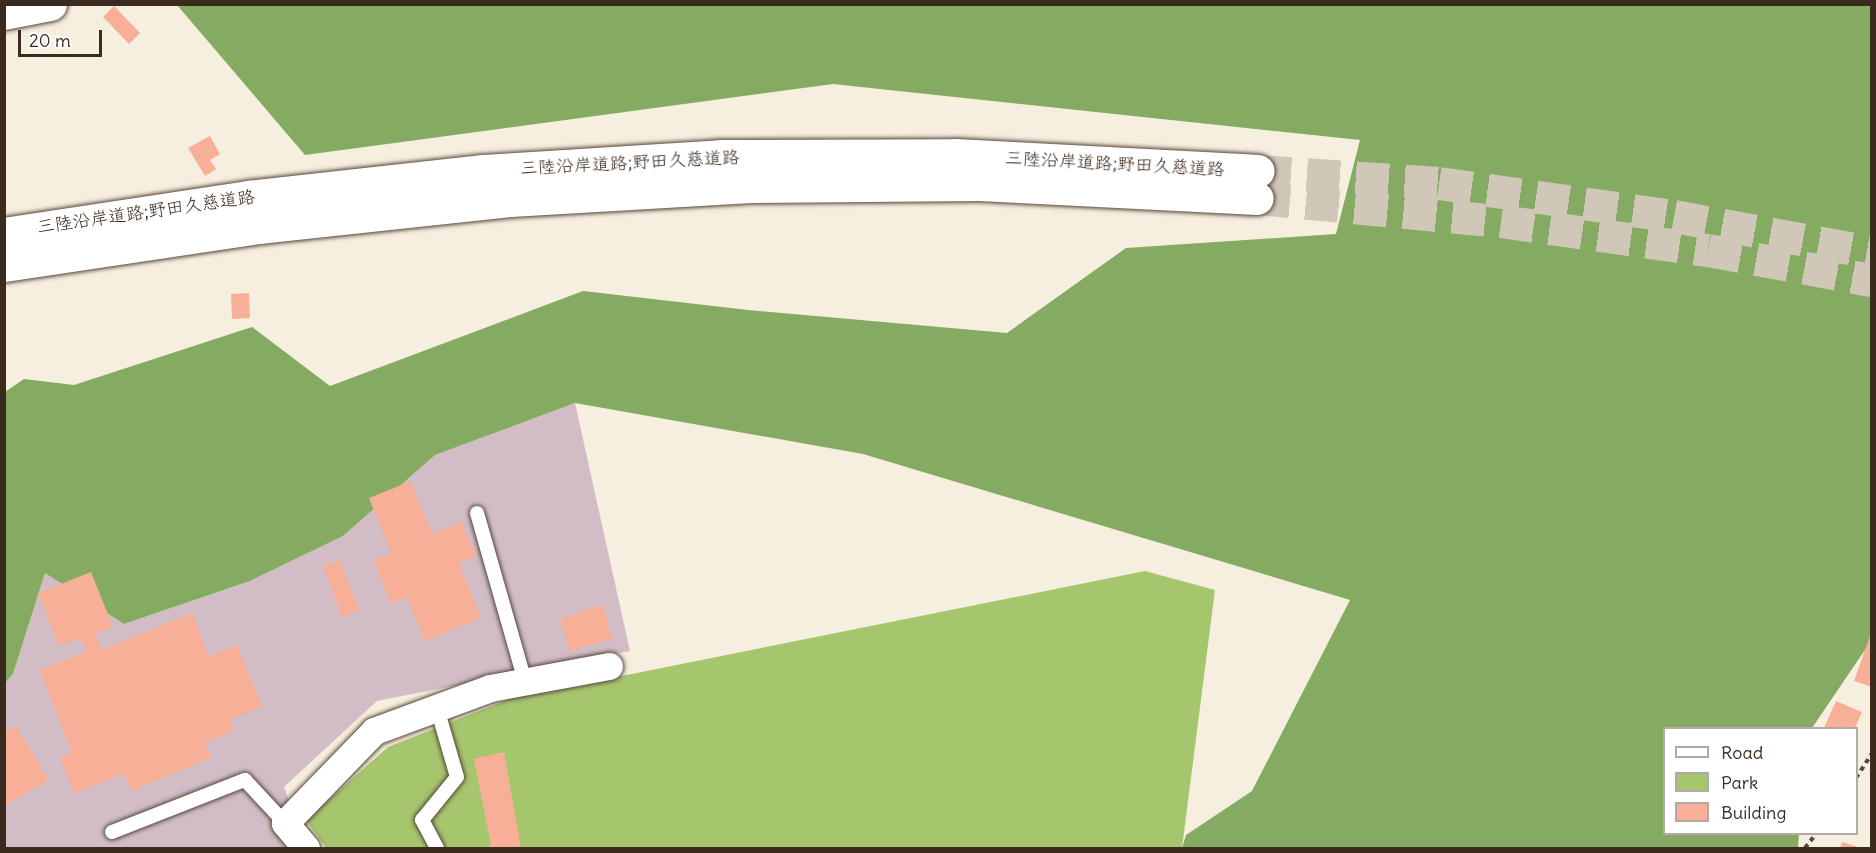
<!DOCTYPE html>
<meta charset="utf-8">
<style>
body{margin:0}
#map{position:relative;width:1876px;height:853px;overflow:hidden;background:#f6eede;font-family:Delius,"Klee One",sans-serif}
div>[style]{position:absolute}
[style*='--x']{left:calc(var(--x)*1px);top:calc(var(--y)*1px);width:calc(var(--w)*1px);rotate:calc(var(--a)*1deg)}
.industrial>*{inset:0;background:#d2bdc6}
.green>*{inset:0;background:#a6c66e}
.forest>*{inset:0;background:#84ab61}
.building>*{inset:0;background:#f7b097}
.motorway-tunnel>*{height:33px;margin-top:-16.5px;transform-origin:0;background:repeating-linear-gradient(90deg,#d1c7b8 0 33px,transparent 0 49px)}
.path>*{height:4px;margin-top:-2px;transform-origin:0;background:repeating-linear-gradient(90deg,#57473b 0 4.5px,transparent 0 9px)}
.roads{filter:drop-shadow(0 0 2px #57473b) drop-shadow(0 0 2px #57473b)}
.service>*{height:14px;margin:-7px;padding:0 7px;transform-origin:7px;border-radius:7px;background:#fff}
.minor>*{height:27px;margin:-13.5px;padding:0 13.5px;transform-origin:13.5px;border-radius:13.5px;background:#fff}
.tertiary>*{height:33px;margin:-16.5px;padding:0 16.5px;transform-origin:16.5px;border-radius:16.5px;background:#fff}
.motorway>*{height:33px;margin:-16.5px;padding:0 16.5px;transform-origin:16.5px;border-radius:16.5px;background:#fff}
span{translate:-50% -50%;white-space:nowrap;text-align:center;line-height:1.15;-webkit-text-stroke:6px #fff;paint-order:stroke}
.street-label{font-size:18px;color:#3b2a1e}
.frame{position:absolute;inset:0;border:6px solid #3b2a1e;pointer-events:none}
.legend{position:absolute;left:1663px;top:727px;width:195px;height:108px;box-sizing:border-box;background:#fff;border:2px solid #b1aaa5;margin:0;padding:8px 10px;list-style:none;font-size:18px;color:#3b2a1e}
.legend li{display:flex;align-items:center;gap:12px;height:30px}
.legend b{width:30px;border:2px solid #b1aaa5}
.scale{position:absolute;left:18px;top:30px;width:84px;height:27px;box-sizing:border-box;border:3px solid #3b2a1e;border-top:0;padding-left:8px;font-size:18px;line-height:21px;white-space:nowrap;color:#3b2a1e;-webkit-text-stroke:4px #fff;paint-order:stroke}
</style>
<div id="map">
<div class="industrial">
<div style="clip-path:polygon(575px 403px,630px 651px,377px 701px,284px 787px,306px 848px,5px 848px,4px 683px,13px 674px,45px 573px,124px 624px,250px 581px,343px 536px,435px 455px)"></div>
</div>
<div class="green">
<div style="clip-path:polygon(1145px 571px,1215px 590px,1182px 848px,326px 848px,306px 820px,388px 747px,512px 698px)"></div>
</div>
<div class="forest">
<div style="clip-path:polygon(177px 5px,1871px 5px,1871px 641px,1812px 728px,1664px 728px,1664px 834px,1799px 834px,1798px 848px,1182px 848px,1186px 835px,1252px 791px,1350px 600px,863px 454px,575px 403px,435px 455px,343px 536px,250px 581px,124px 624px,45px 573px,13px 674px,5px 683px,5px 392px,24px 379px,74px 385px,252px 327px,330px 386px,583px 291px,748px 310px,1007px 333px,1126px 248px,1336px 234px,1360px 140px,833px 84px,305px 155px)"></div>
</div>
<div class="building">
<div style="clip-path:polygon(114px 6px,140px 33px,129px 44px,103px 17px)"></div>
<div style="clip-path:polygon(210px 136px,220px 154px,210px 160px,216px 169px,205px 176px,188px 148px)"></div>
<div style="clip-path:polygon(249px 293px,250px 318px,232px 319px,231px 294px)"></div>
<div style="clip-path:polygon(411px 481px,432px 534px,461px 522px,476px 556px,459px 563px,481px 618px,425px 641px,407px 597px,391px 604px,374px 560px,391px 553px,369px 498px)"></div>
<div style="clip-path:polygon(340px 560px,359px 611px,342px 617px,323px 566px)"></div>
<div style="clip-path:polygon(91px 572px,113px 627px,95px 634px,102px 650px,192px 613px,209px 656px,237px 645px,262px 707px,230px 720px,234px 731px,205px 743px,211px 758px,131px 791px,124px 774px,74px 794px,60px 757px,72px 752px,39px 670px,86px 652px,80px 638px,59px 646px,38px 593px)"></div>
<div style="clip-path:polygon(603px 605px,612px 639px,569px 651px,560px 618px)"></div>
<div style="clip-path:polygon(1871px 633px,1872px 633px,1872px 687px,1854px 681px)"></div>
<div style="clip-path:polygon(1836px 701px,1862px 712px,1855px 728px,1824px 728px)"></div>
<div style="clip-path:polygon(16px 726px,49px 780px,4px 806px,4px 733px)"></div>
<div style="clip-path:polygon(504px 752px,521px 848px,484px 848px,491px 845px,474px 759px)"></div>
<div style="clip-path:polygon(1842px 842px,1861px 848px,1840px 848px)"></div>
</div>
<div class="motorway-tunnel">
<div style="--x:1258;--y:171;--w:181;--a:3.8"></div>
<div style="--x:1439;--y:183;--w:237;--a:8"></div>
<div style="--x:1674;--y:216;--w:201;--a:10.3"></div>
<div style="--x:1257;--y:198;--w:245;--a:5.4"></div>
<div style="--x:1501;--y:221;--w:209;--a:8"></div>
<div style="--x:1708;--y:250;--w:167;--a:10.4"></div>
</div>
<div class="path">
<div style="--x:1856;--y:778;--w:30;--a:-57"></div>
<div style="--x:1805;--y:848;--w:18;--a:-52"></div>
</div>
<div class="roads">
<div class="service">
<div style="--x:477;--y:513;--w:176;--a:74.1"></div>
<div style="--x:112;--y:832;--w:143;--a:-21.4"></div>
<div style="--x:245;--y:780;--w:59;--a:47.1"></div>
<div style="--x:437;--y:848;--w:32;--a:-118"></div>
<div style="--x:422;--y:820;--w:55;--a:-50.9"></div>
<div style="--x:457;--y:777;--w:72;--a:-106.2"></div>
</div>
<div class="minor">
<div style="--x:306;--y:848;--w:33;--a:-130"></div>
<div style="--x:285;--y:823;--w:128;--a:-45.9"></div>
<div style="--x:374;--y:731;--w:124;--a:-20.3"></div>
<div style="--x:490;--y:688;--w:121;--a:-10.5"></div>
</div>
<div class="tertiary">
<div style="--x:4;--y:13;--w:47;--a:-11.1"></div>
</div>
<div class="motorway">
<div style="--x:4;--y:234;--w:247;--a:-8.6"></div>
<div style="--x:248;--y:197;--w:237;--a:-6.3"></div>
<div style="--x:484;--y:171;--w:237;--a:-3.6"></div>
<div style="--x:721;--y:156;--w:234;--a:-0.2"></div>
<div style="--x:955;--y:155;--w:303;--a:3"></div>
<div style="--x:4;--y:265;--w:257;--a:-8.5"></div>
<div style="--x:258;--y:227;--w:253;--a:-6.1"></div>
<div style="--x:510;--y:200;--w:244;--a:-3.3"></div>
<div style="--x:754;--y:186;--w:225;--a:-0.5"></div>
<div style="--x:979;--y:184;--w:278;--a:2.9"></div>
</div>
</div>
<div class="street-label">
<span style="left:630px;top:163px;rotate:-3deg">三陸沿岸道路;野田久慈道路</span>
<span style="left:1115px;top:164px;rotate:3deg">三陸沿岸道路;野田久慈道路</span>
<span style="left:146px;top:212px;rotate:-8deg">三陸沿岸道路;野田久慈道路</span>
</div>
<div class="frame"></div>
<ul class="legend">
<li><b style="height:8px;background:#fff"></b>Road</li>
<li><b style="height:16px;background:#a6c66e"></b>Park</li>
<li><b style="height:16px;background:#f7b097"></b>Building</li>
</ul>
<div class="scale">20 m</div>
</div>
